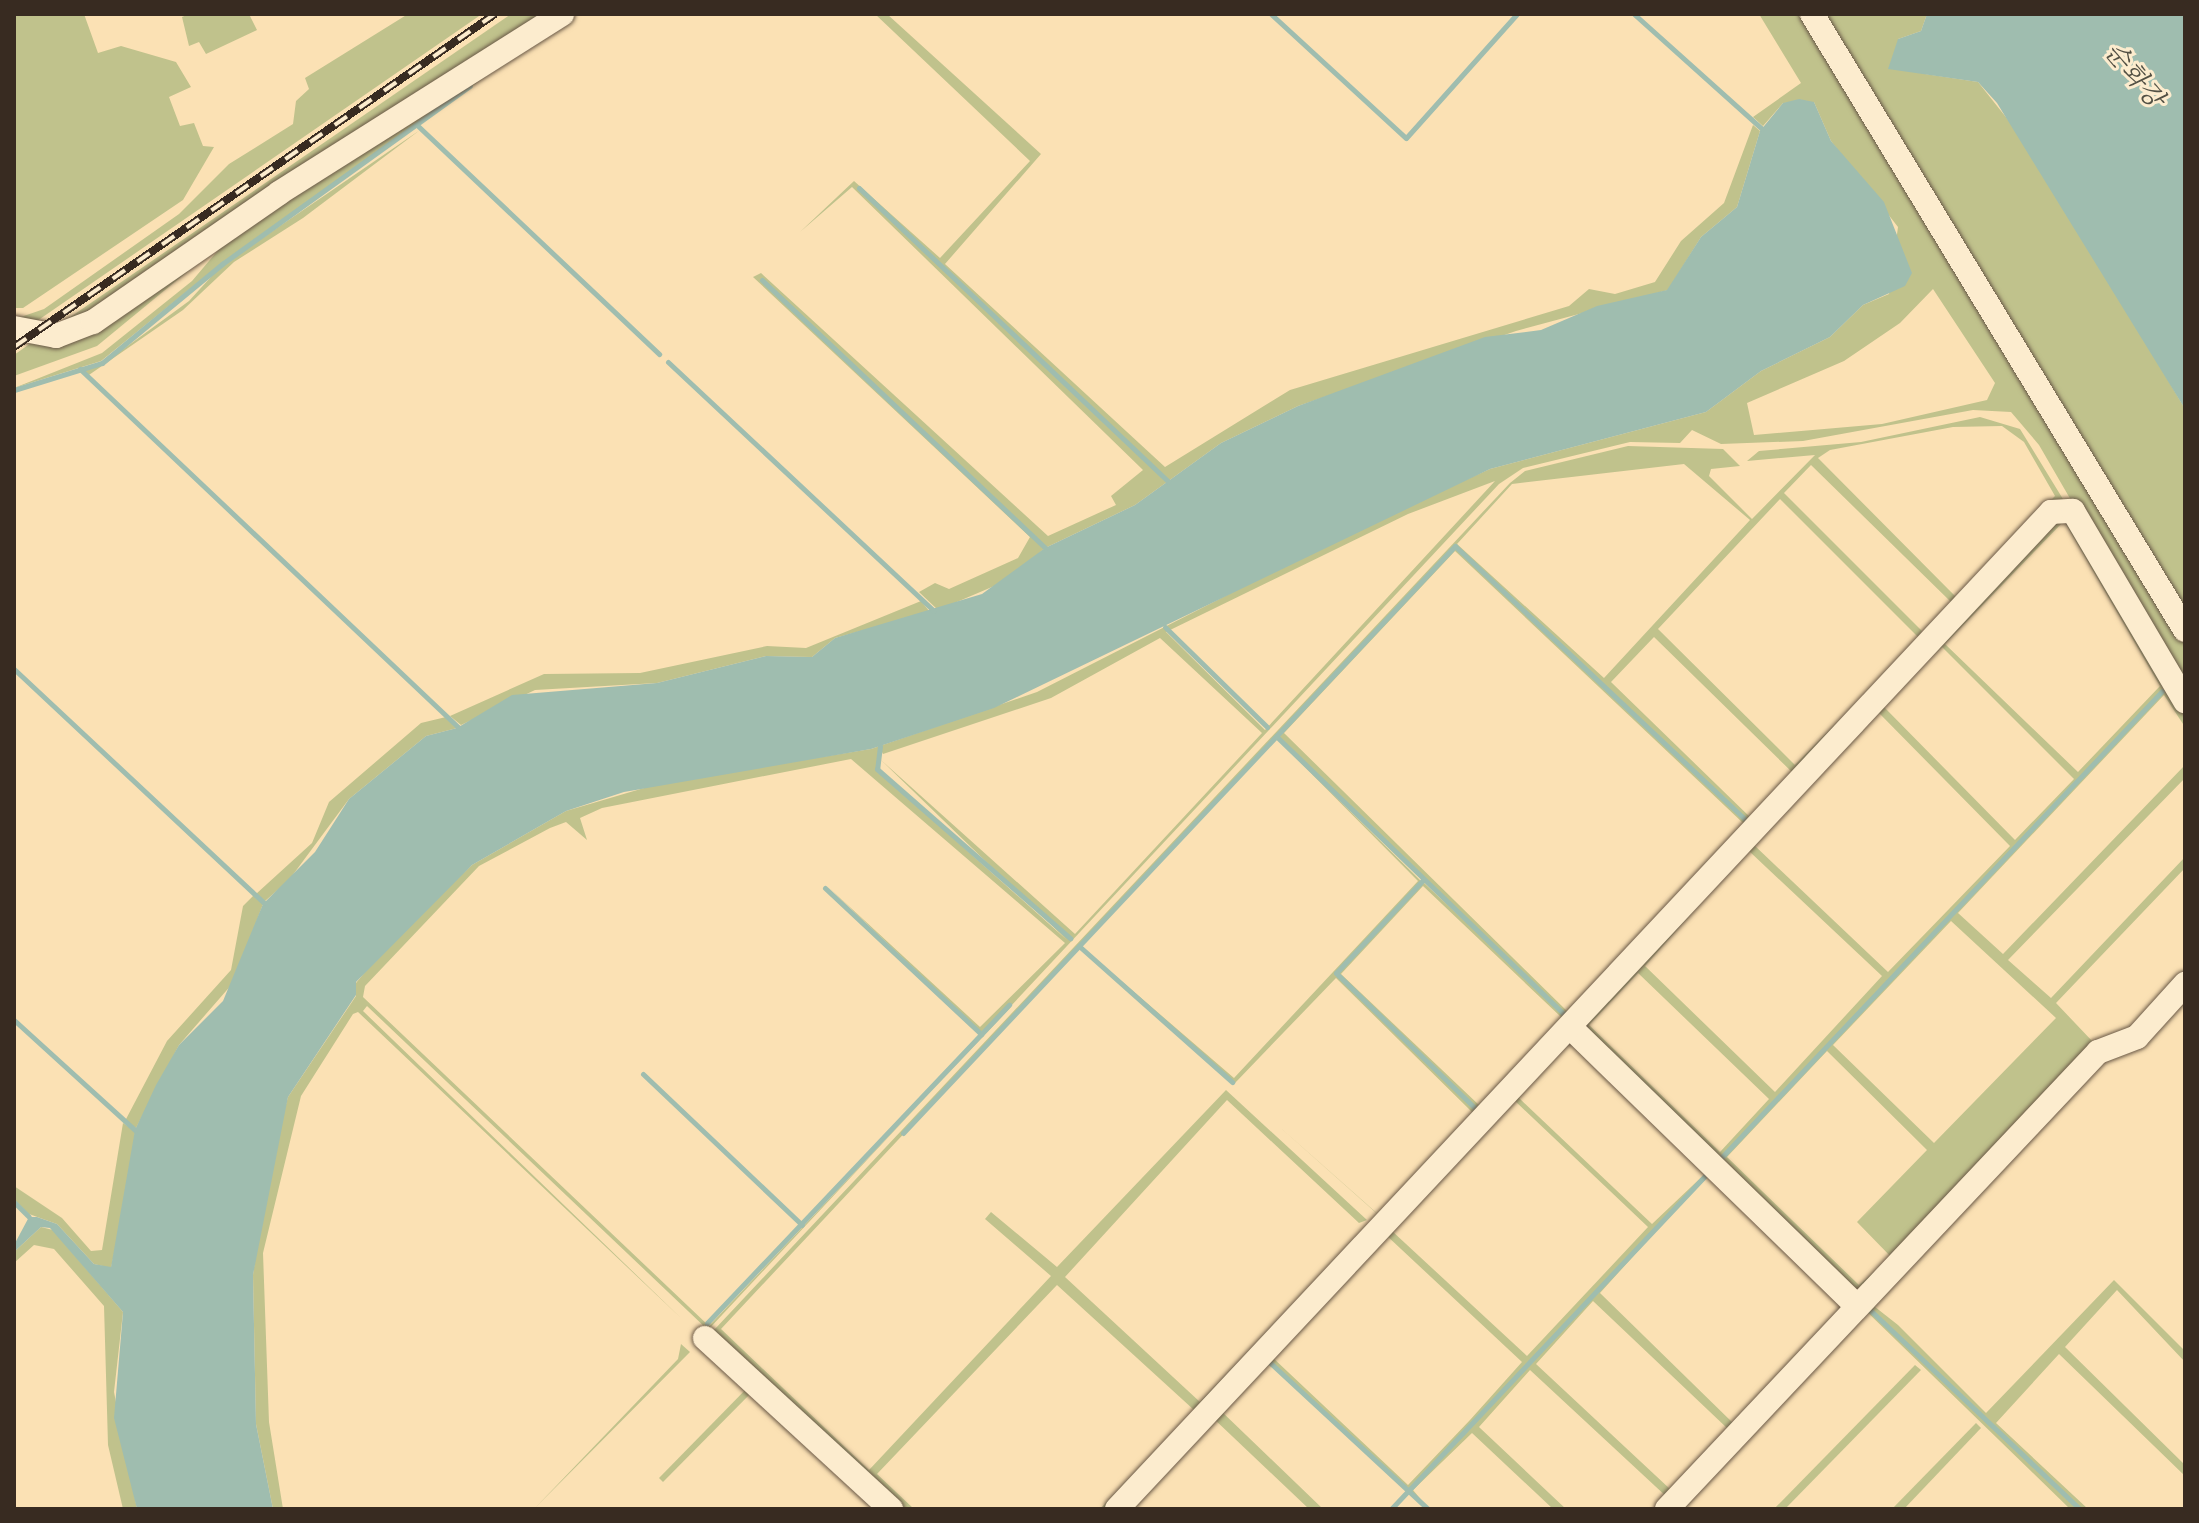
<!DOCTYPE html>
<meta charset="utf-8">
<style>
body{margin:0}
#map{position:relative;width:2199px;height:1523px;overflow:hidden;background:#fbe1b4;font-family:"IM FELL French Canon","Noto Serif KR",serif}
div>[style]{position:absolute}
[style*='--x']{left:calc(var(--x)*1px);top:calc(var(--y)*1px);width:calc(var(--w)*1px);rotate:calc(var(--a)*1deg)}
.green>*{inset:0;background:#c0c28c}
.water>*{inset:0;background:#9fbdaf}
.stream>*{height:5px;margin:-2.5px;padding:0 2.5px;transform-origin:2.5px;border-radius:2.5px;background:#9fbdaf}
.roads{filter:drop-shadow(0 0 2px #695846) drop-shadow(0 0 2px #695846)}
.minor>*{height:24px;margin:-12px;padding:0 12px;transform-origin:12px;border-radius:12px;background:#fcecce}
.rail>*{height:8px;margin-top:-4px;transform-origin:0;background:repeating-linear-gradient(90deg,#fcecce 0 15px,#382b21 0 30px);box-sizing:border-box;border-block:2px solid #382b21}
span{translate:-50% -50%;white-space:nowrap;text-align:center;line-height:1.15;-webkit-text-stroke:6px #fcecce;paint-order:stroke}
.water-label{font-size:26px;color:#525044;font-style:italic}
.frame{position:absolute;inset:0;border:16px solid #382b21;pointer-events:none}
</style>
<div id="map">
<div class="green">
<div style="clip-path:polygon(14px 14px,84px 14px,98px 53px,121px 46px,176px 62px,191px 87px,169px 97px,180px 126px,194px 123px,203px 146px,214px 147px,183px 200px,23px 308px,14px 308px)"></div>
<div style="clip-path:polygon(189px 14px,249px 14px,257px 30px,206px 54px,199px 42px,189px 46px,182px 17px)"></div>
<div style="clip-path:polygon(408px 14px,482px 14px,37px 321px,18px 318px,44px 309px,179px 214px,229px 164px,293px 124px,296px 101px,309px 89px,305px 78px)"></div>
<div style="clip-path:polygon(511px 14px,553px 14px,95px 315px,53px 329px)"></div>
<div style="clip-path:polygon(568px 14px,574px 14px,223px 262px,101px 361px,14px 388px,102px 353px,192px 281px,231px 235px)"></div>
<div style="clip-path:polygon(875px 14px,887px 14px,1041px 154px,945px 264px,1165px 467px,1290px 390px,1569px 306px,1589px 289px,1615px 294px,1655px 282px,1681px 241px,1724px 203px,1753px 125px,1760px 131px,1737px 207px,1701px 237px,1668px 290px,1516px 331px,1298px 406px,1221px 443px,1135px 505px,1045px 548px,1006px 581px,938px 610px,919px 592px,935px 583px,949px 589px,1018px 558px,1030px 537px,753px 277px,761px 273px,1048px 536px,1116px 505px,1111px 496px,1143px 470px,852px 187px,800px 232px,854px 181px,940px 258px,1030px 161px)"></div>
<div style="clip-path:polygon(evenodd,1759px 14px,1806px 14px,2185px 637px,2185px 697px,2039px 445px,2011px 412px,1973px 410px,1803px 441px,1721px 444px,1692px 430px,1680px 443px,1630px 442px,1523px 468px,1499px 484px,708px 1330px,367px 1006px,363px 1011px,683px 1320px,358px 1012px,353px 1014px,301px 1096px,263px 1253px,269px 1422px,283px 1509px,273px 1509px,256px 1424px,253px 1275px,266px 1180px,288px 1097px,356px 996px,356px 983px,394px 937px,472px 865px,566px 811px,661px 783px,871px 749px,1037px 692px,1363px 526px,1490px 469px,1706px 412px,1761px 371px,1830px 337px,1863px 305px,1889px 294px,1898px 227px,1831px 141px,1814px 102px,1783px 103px,1763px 126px,1753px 117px,1801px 83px,1759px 14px,1933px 289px,1995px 383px,1987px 400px,1882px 424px,1754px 435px,1747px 403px,1844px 361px,1900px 323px,1933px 289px,1759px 14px,1495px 481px,1265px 730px,1166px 632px,1408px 514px,1495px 481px,1759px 14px,1160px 638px,1262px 733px,1075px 934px,881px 760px,1067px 940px,876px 769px,880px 748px,883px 754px,1051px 698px,1160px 638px,1759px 14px,851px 759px,1065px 943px,980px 1027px,826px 885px,981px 1032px,1011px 1007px,709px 1326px,363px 997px,365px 986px,479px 866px,550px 828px,566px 822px,587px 840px,580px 818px,602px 808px,851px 759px)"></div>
<div style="clip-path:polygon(1819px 14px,1927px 14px,1921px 31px,1898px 39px,1925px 74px,1978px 82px,2032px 150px,2185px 409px,2185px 621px)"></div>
<div style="clip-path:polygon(420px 130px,303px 218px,234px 262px,183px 310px,86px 377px,83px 370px,103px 364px,189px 301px,220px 267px)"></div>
<div style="clip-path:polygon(193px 267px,97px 346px,14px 376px,14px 355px,38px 338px)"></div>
<div style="clip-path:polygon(evenodd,1980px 417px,2020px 429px,2066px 504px,2051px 506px,1928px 637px,1925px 631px,1951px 602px,1811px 465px,1784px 493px,1922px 631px,1918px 637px,1780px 499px,1658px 629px,1795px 765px,1917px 641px,1797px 777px,1654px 637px,1611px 682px,1753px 820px,1779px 797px,1738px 840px,1743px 823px,1455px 551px,1284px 733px,1569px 1013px,1603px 987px,1556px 1035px,1561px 1017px,1423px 886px,1341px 974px,1479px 1105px,1546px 1036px,1550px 1042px,1383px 1219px,1274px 1122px,1379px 1215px,1473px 1113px,1336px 978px,1235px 1083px,1083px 948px,1234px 1078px,1418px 881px,1277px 739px,1421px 881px,1335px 973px,1476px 1111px,1338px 973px,1423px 882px,1568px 1018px,1279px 737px,1455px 545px,721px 1329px,869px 1470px,1051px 1276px,985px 1219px,991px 1212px,1057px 1267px,1226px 1090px,1367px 1220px,1359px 1223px,1227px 1100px,1065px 1277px,1200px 1402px,1366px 1227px,1374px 1229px,1110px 1509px,1100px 1509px,1194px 1410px,1057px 1285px,877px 1474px,914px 1509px,899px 1509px,714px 1339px,714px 1330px,1510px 483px,1525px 471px,1628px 446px,1723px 449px,1740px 466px,1711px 469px,1709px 476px,1752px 519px,1815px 455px,1747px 461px,1759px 451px,1861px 442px,1980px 417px,2002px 426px,2024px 442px,2055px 496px,1956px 597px,1818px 458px,1830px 450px,1953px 427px,2002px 426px,1980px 417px,1684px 464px,1750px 520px,1604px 678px,1457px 544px,1512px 484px,1684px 464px)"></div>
<div style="clip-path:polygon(evenodd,2062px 513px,2185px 708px,2185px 727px,2164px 695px,1958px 913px,2003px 954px,2185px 765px,2185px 778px,2008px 960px,2051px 998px,2185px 857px,2185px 868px,2056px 1003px,2094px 1043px,1894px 1260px,1857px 1222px,1927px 1150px,1827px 1051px,1727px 1157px,1859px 1285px,1889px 1259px,1856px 1297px,1579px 1024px,1737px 862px,1645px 966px,1775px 1092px,1882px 976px,1749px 851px,1754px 845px,1888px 972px,2010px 846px,1878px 712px,1884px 707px,2015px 840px,2074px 779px,1942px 647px,1906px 681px,2062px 513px,2064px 521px,2160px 686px,2078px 772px,1945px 644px,2064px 521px,2062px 513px,2162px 690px,2163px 692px,1719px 1159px,2162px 690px,2062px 513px,1951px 921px,2056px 1018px,1934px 1143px,1833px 1045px,1951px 921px,2062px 513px,1638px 973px,1769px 1099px,1720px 1152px,1589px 1025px,1638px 973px)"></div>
<div style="clip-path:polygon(921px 601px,930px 612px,835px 638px,812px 657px,766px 656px,657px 683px,535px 690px,461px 725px,450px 716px,544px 674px,640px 673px,767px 646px,806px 648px)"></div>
<div style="clip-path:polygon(446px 717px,457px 728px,426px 736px,349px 799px,289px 880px,265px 901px,256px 894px,312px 843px,329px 802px,421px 723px)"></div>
<div style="clip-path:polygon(254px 895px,263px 904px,233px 983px,179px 1045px,136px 1128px,125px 1121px,167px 1041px,231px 970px,243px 906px)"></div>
<div style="clip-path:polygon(1565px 1039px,1519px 1098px,1652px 1224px,1711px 1168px,1408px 1490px,1264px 1357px,1220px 1410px,1323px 1509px,1309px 1509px,1213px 1418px,1121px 1509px,1343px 1271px,1271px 1356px,1408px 1485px,1470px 1420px,1522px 1362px,1386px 1235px,1350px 1263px,1426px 1183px,1432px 1187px,1392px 1231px,1527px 1356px,1648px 1227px,1515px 1101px,1440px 1179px,1434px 1175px)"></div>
<div style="clip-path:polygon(123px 1123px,135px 1131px,134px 1160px,111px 1268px,94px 1264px,57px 1224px,29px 1214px,14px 1199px,14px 1186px,62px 1218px,91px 1251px,102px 1250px)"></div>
<div style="clip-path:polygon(1712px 1169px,1600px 1293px,1734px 1424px,1728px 1429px,1593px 1301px,1536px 1364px,1670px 1489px,1669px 1499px,1530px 1370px,1479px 1427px,1566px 1509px,1553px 1509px,1472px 1433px,1413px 1490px,1429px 1509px,1410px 1490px)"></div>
<div style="clip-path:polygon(41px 1227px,53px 1230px,123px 1312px,114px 1392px,137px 1509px,123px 1509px,108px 1445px,104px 1306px,54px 1249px,34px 1245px,14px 1263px,14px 1252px)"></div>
<div style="clip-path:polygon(2114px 1280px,2185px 1351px,2185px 1362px,2117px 1290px,2065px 1347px,2185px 1465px,2185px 1476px,2059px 1354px,1996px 1423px,2088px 1509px,2070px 1509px,1863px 1308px,1870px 1303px,1898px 1325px,1986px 1413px)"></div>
<div style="clip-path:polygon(681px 1344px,690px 1352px,534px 1509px,678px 1359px)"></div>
<div style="clip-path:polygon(1915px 1365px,1921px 1370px,1785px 1509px,1774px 1509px)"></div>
<div style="clip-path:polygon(752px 1383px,757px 1387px,663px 1482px,659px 1478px)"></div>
<div style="clip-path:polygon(1976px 1423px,1981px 1428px,1904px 1509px,1892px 1509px)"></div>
</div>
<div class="water">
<div style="clip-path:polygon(1927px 14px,2185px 14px,2185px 409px,1997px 103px,1978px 82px,1888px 69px,1898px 39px,1921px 31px)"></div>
<div style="clip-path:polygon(1799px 99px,1814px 102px,1831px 141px,1884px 202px,1912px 273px,1905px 286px,1863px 305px,1830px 337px,1761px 371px,1706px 412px,1490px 469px,994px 708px,871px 749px,624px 792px,566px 811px,472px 865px,356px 982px,356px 995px,288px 1097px,253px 1275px,256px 1424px,273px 1509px,137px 1509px,114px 1418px,123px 1312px,50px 1228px,41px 1227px,14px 1252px,14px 1245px,29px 1217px,37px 1217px,57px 1224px,94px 1264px,111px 1267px,135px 1130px,156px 1085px,179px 1045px,223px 1001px,263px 904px,315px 852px,349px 799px,426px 736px,457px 728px,512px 695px,657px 683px,766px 656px,812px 657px,835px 638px,982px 594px,1045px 548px,1135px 505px,1221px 443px,1298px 406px,1485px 337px,1541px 330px,1597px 306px,1667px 290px,1701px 237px,1737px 207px,1760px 131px,1783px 103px)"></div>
</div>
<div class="stream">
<div style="--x:1271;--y:14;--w:183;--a:42.6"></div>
<div style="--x:1406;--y:138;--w:166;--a:-48.2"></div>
<div style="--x:1634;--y:14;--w:172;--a:41.9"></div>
<div style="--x:418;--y:126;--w:332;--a:43.4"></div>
<div style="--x:859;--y:188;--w:426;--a:43.5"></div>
<div style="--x:762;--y:280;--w:390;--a:43.4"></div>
<div style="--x:668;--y:362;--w:364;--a:43.1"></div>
<div style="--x:80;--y:369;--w:521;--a:43.44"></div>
<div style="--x:14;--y:390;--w:92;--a:-17.1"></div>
<div style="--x:102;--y:363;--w:156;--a:-39.5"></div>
<div style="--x:222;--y:264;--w:305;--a:-35.7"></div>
<div style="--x:1165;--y:627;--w:143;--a:44.4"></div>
<div style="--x:14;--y:669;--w:342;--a:43.1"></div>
<div style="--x:1277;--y:737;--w:403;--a:44"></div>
<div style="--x:880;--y:746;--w:23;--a:97"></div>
<div style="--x:877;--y:769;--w:257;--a:41.2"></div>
<div style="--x:1423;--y:880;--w:127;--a:133.1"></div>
<div style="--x:1336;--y:973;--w:198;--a:44.2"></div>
<div style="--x:825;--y:888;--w:214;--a:43.1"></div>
<div style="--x:1079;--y:946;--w:205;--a:41.6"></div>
<div style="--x:14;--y:1020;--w:164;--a:42.3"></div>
<div style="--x:643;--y:1074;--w:219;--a:43.5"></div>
<div style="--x:903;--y:1133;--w:806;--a:-46.76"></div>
<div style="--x:1455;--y:546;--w:401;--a:43.3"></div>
<div style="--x:1719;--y:1160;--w:645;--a:-46.63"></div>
<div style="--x:14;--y:1202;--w:21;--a:45"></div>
<div style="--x:1868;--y:1308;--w:292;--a:43.5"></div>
<div style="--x:707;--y:1323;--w:439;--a:-46.5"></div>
<div style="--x:1265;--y:1358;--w:222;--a:42.8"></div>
<div style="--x:1391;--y:1509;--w:463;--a:-46.7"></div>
</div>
<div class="roads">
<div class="minor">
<div style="--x:1812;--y:14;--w:720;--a:58.8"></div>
<div style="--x:14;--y:328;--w:43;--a:10.8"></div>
<div style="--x:56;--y:336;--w:40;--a:-21"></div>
<div style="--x:93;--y:322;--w:226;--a:-34.7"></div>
<div style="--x:279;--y:193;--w:335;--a:-32.3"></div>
<div style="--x:1570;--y:1027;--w:397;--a:44.2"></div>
<div style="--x:705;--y:1338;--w:253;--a:42.6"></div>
<div style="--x:1117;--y:1509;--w:1366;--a:-46.87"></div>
<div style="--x:2051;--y:512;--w:22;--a:-3"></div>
<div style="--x:2073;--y:511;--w:221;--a:59.5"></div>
<div style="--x:1667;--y:1509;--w:628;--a:-46.68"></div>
<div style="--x:2098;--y:1052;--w:42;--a:-21"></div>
<div style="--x:2137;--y:1037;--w:72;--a:-47.8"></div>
</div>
</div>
<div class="rail">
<div style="--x:14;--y:347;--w:585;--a:-34.7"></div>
</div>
<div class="water-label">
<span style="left:2134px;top:75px;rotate:50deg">순화강</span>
</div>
<div class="frame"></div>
</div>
